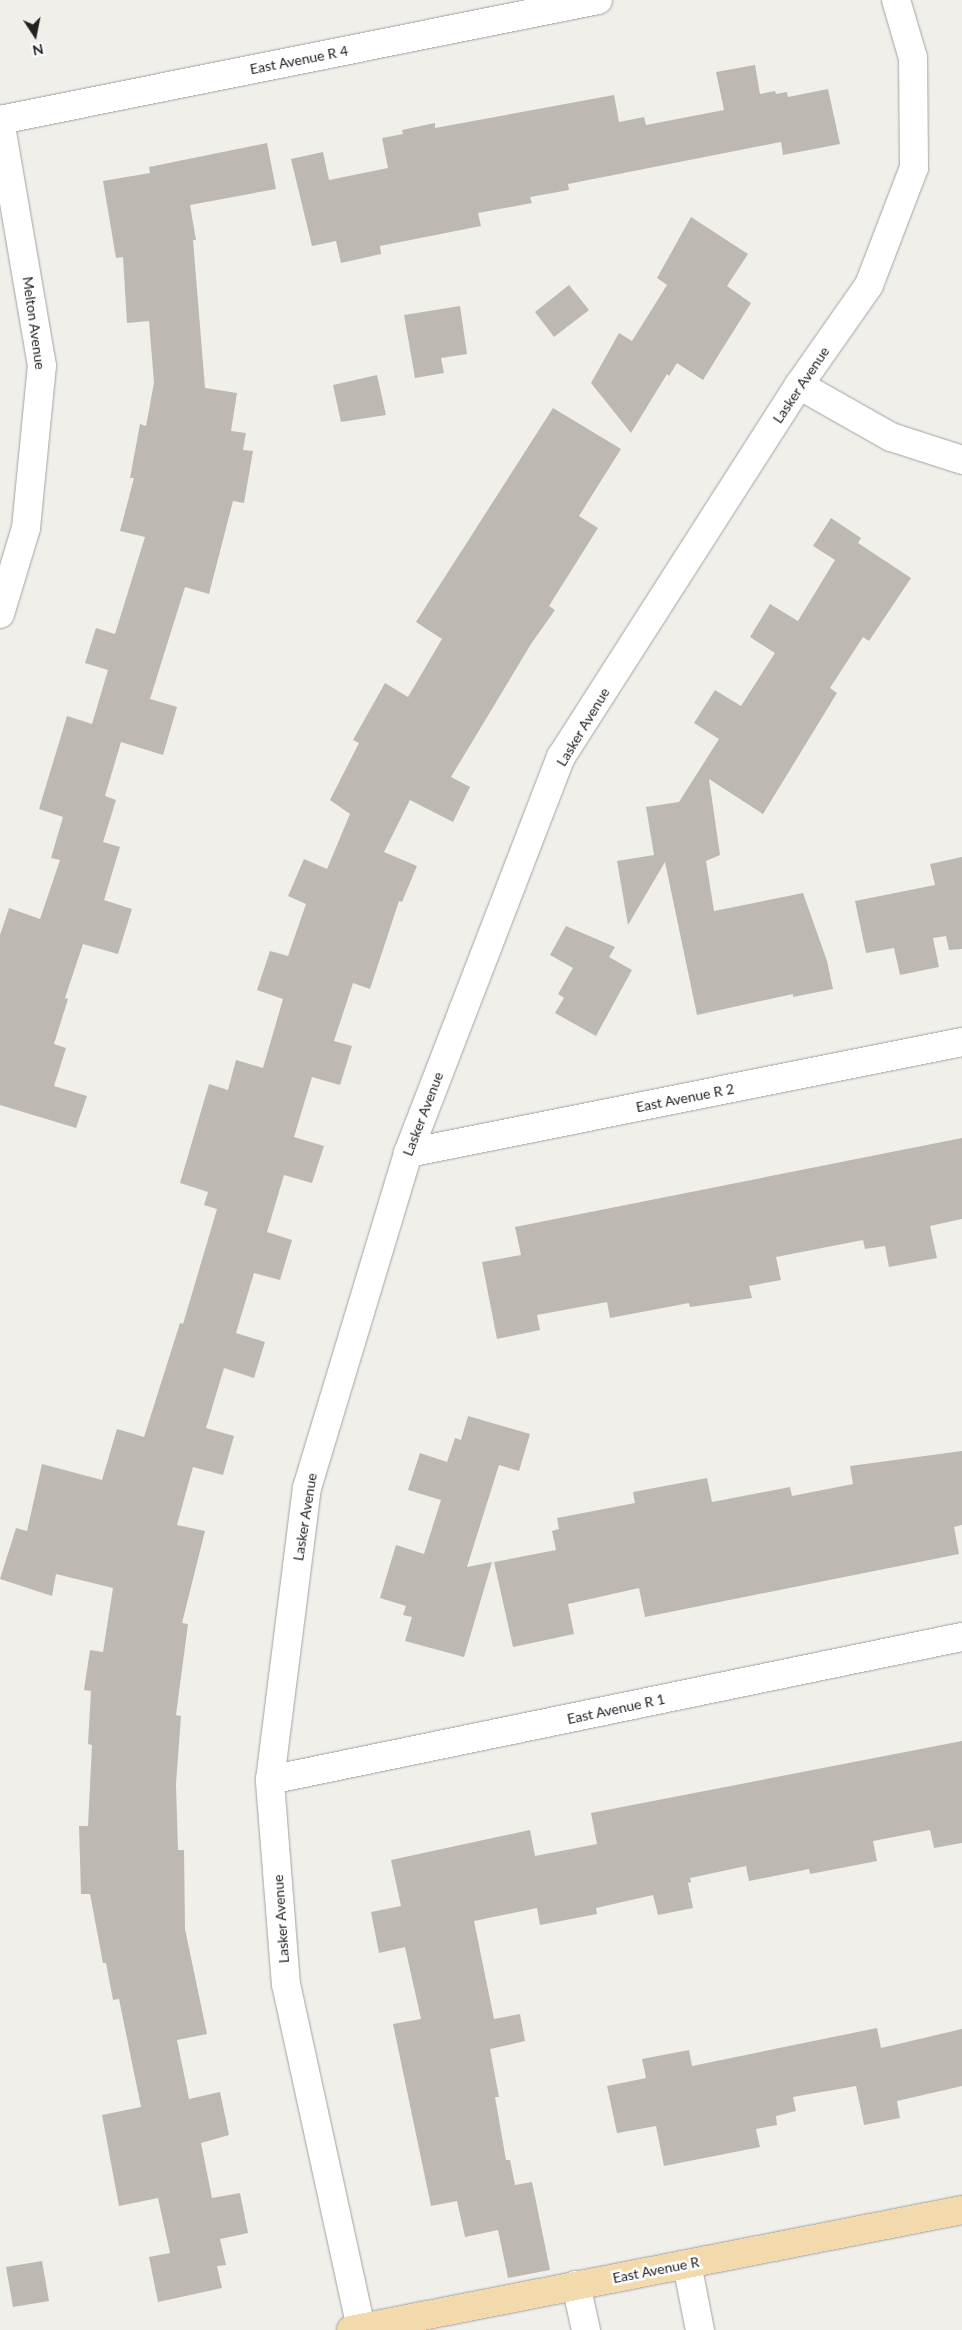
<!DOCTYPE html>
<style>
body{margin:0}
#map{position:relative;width:962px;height:2330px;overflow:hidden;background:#f1efea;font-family:Lato,sans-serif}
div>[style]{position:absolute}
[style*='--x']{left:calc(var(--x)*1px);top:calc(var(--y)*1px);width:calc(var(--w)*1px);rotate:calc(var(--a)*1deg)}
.building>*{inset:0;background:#beb8b3}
.roads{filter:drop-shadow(0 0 1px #a3a3a3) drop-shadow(0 0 1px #a3a3a3)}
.minor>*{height:28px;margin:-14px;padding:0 14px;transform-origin:14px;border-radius:14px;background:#fff}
.major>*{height:28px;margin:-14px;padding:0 14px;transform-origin:14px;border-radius:14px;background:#f3daad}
span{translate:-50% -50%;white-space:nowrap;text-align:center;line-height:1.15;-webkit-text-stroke:5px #fff;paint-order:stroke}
.street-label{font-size:14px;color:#222}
.north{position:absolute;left:10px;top:10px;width:50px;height:50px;-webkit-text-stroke:4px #fff;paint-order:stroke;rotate:169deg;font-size:14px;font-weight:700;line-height:20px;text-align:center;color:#222}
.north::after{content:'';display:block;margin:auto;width:18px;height:22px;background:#222;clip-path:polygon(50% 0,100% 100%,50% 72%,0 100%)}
</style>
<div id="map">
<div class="building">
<div style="clip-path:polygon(755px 65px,760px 94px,775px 91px,776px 94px,787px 92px,788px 97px,828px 89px,840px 144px,783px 155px,781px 142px,568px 184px,569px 190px,530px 197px,532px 203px,478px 213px,481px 226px,380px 246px,381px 254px,341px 263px,336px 241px,312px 246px,291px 159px,323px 152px,329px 180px,388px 168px,382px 138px,403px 134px,402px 130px,435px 123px,435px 128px,614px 95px,619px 122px,644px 117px,646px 125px,724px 110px,716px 72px)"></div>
<div style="clip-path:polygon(267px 143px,276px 189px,190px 205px,196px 240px,193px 240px,205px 388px,237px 393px,231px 431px,246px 433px,243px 450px,253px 451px,244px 503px,233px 501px,209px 594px,185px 587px,150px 699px,177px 707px,163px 755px,121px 742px,105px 796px,116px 800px,103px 842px,120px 847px,104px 900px,132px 909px,118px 954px,83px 944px,65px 998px,68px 999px,54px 1044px,66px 1048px,54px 1086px,87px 1096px,76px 1128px,0 1105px,0 935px,9px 908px,40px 919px,60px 860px,51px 858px,63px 817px,39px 809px,67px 716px,92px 724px,108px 670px,85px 663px,96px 628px,115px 634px,145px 537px,120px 531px,134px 478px,130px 478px,140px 424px,146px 426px,154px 383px,149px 321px,127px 323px,123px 257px,116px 258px,103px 181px,150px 173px,149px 167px)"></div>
<div style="clip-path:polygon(691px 217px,748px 254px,727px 286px,751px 303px,703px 380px,677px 363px,669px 376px,667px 374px,631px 433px,591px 383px,619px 333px,632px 341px,667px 285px,657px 278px)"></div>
<div style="clip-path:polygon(569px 285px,589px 310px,554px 337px,535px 312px)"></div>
<div style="clip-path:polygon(460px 306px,467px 354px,441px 358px,444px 373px,415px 378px,404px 315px)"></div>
<div style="clip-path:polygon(377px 375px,386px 415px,341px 422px,333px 385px)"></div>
<div style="clip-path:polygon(553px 408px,621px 449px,579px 516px,598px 528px,549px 606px,555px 610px,531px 644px,451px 777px,470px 787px,453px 822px,410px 800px,384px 852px,417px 866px,402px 902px,399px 901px,370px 989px,353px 983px,334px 1041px,352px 1046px,340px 1085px,312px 1077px,294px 1137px,324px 1146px,312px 1183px,284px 1175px,267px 1232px,292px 1240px,280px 1280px,254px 1273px,236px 1333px,265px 1342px,254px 1378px,224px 1368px,206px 1428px,234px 1436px,223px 1475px,193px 1467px,177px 1525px,205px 1531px,182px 1623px,188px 1624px,176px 1715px,181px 1716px,176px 1784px,178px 1850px,184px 1850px,185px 1929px,207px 2034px,177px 2040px,189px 2099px,220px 2092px,229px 2135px,201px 2143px,212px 2198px,240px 2193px,248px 2233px,220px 2239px,226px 2265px,217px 2266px,222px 2288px,158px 2302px,149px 2257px,170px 2253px,158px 2198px,119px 2206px,102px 2115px,141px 2107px,119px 1999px,113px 2000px,106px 1963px,103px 1963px,90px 1894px,81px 1894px,79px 1826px,88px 1826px,92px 1745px,88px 1744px,91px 1691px,84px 1690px,90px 1650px,103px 1652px,113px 1588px,56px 1574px,52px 1596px,0 1579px,16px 1528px,27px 1531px,42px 1464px,102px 1480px,117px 1429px,144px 1437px,180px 1323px,183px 1324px,217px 1209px,204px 1205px,208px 1192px,180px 1183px,209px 1084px,228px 1090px,236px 1060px,263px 1068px,283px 999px,257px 990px,270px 951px,288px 956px,306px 904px,288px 896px,304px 859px,327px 869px,350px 814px,330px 800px,359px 743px,353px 740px,385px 683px,408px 697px,442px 639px,416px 622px)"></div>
<div style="clip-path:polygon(831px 518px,861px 538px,858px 543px,911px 578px,869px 641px,863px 637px,830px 688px,837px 693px,763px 814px,709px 779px,720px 855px,706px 861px,714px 911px,803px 893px,827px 961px,833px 989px,793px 997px,793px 994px,697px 1015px,665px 862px,628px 925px,617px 861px,654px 855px,646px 807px,679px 802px,719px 739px,694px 723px,715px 690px,741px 706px,775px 653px,750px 637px,770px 604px,798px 621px,835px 560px,813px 546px)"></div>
<div style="clip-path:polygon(962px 857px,962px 949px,949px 950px,946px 936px,933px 938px,939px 967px,900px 975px,894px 948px,866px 953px,855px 901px,935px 885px,930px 864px)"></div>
<div style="clip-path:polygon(566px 926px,615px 947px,609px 957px,632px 970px,596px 1036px,555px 1013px,564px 998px,558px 994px,573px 968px,550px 955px)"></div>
<div style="clip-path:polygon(962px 1138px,962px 1219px,930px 1226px,937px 1258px,889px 1267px,885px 1246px,865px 1249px,863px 1240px,776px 1257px,781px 1280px,749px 1286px,752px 1298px,690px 1307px,689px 1303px,610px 1318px,607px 1302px,537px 1315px,540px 1330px,497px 1339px,482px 1262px,521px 1255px,515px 1227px)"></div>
<div style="clip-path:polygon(468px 1416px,530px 1434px,519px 1471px,499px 1465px,467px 1567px,492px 1562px,464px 1657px,405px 1641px,412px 1617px,403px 1615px,406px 1606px,380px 1598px,396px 1545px,424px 1554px,441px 1500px,408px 1490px,420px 1453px,447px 1462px,455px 1438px,461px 1440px)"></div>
<div style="clip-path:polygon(962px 1451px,962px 1525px,954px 1527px,959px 1554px,645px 1617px,639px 1588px,568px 1604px,574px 1634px,513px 1647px,494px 1562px,556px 1550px,552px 1531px,559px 1529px,557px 1518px,635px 1503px,633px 1492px,707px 1478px,712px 1502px,790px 1487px,792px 1496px,853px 1484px,850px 1466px)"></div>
<div style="clip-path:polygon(962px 1741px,962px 1843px,934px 1848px,930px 1830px,873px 1841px,877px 1861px,810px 1874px,809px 1869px,749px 1881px,746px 1866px,690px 1878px,691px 1882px,688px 1883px,693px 1908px,658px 1915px,653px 1895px,596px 1908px,597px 1914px,540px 1925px,537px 1908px,474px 1921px,494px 2019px,520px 2014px,525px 2041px,490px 2049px,499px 2097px,495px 2097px,506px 2160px,510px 2160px,515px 2185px,532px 2182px,550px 2270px,508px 2278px,498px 2230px,465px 2237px,457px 2201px,431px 2206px,393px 2024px,421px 2019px,405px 1947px,379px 1953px,371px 1912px,401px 1906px,391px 1860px,530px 1830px,535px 1856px,597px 1844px,591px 1813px)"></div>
<div style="clip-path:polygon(877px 2028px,881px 2048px,962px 2029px,962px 2086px,897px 2101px,900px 2118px,864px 2125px,856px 2086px,793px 2097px,796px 2111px,776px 2116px,777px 2125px,756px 2129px,760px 2147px,664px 2166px,656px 2126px,617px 2133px,607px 2086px,646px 2078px,642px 2059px,689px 2050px,692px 2066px)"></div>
<div style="clip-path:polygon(42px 2261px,49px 2301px,13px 2307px,6px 2267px)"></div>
</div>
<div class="roads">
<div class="minor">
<div style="--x:0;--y:120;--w:610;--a:-11.35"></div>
<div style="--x:799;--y:385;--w:106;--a:29.5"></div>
<div style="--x:891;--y:437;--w:75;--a:17.9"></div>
<div style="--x:0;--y:614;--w:90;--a:-73.2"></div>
<div style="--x:26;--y:528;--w:163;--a:-84.4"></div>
<div style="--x:42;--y:366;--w:250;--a:-99.7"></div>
<div style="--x:408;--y:1153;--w:565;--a:-11.33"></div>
<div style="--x:270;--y:1780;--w:707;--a:-11.68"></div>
<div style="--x:687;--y:2264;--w:67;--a:78.9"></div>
<div style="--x:576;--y:2285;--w:46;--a:77.5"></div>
<div style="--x:361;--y:2328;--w:351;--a:-102.3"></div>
<div style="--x:286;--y:1985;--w:206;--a:-94.5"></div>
<div style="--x:270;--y:1780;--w:294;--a:-82.8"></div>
<div style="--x:307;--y:1488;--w:350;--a:-73.2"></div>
<div style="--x:408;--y:1153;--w:425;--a:-68.9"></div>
<div style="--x:561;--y:757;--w:442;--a:-57.4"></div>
<div style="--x:799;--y:385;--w:122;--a:-55"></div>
<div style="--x:869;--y:285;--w:125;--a:-69"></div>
<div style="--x:914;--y:168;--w:110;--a:-90.5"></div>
<div style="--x:913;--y:58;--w:60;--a:-106.3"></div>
</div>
<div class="major">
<div style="--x:351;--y:2330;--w:623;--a:-11.11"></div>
</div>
</div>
<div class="street-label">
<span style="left:299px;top:60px;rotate:-11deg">East Avenue R 4</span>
<span style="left:34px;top:323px;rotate:82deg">Melton Avenue</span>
<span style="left:801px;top:385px;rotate:-56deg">Lasker Avenue</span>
<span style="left:583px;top:727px;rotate:-59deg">Lasker Avenue</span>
<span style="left:685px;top:1098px;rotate:-11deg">East Avenue R 2</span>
<span style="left:423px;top:1114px;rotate:-69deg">Lasker Avenue</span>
<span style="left:305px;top:1517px;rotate:-81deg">Lasker Avenue</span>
<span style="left:616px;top:1709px;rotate:-12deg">East Avenue R 1</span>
<span style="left:281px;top:1919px;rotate:-94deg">Lasker Avenue</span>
<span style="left:656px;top:2270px;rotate:-11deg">East Avenue R</span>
</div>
<div class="north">N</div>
</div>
